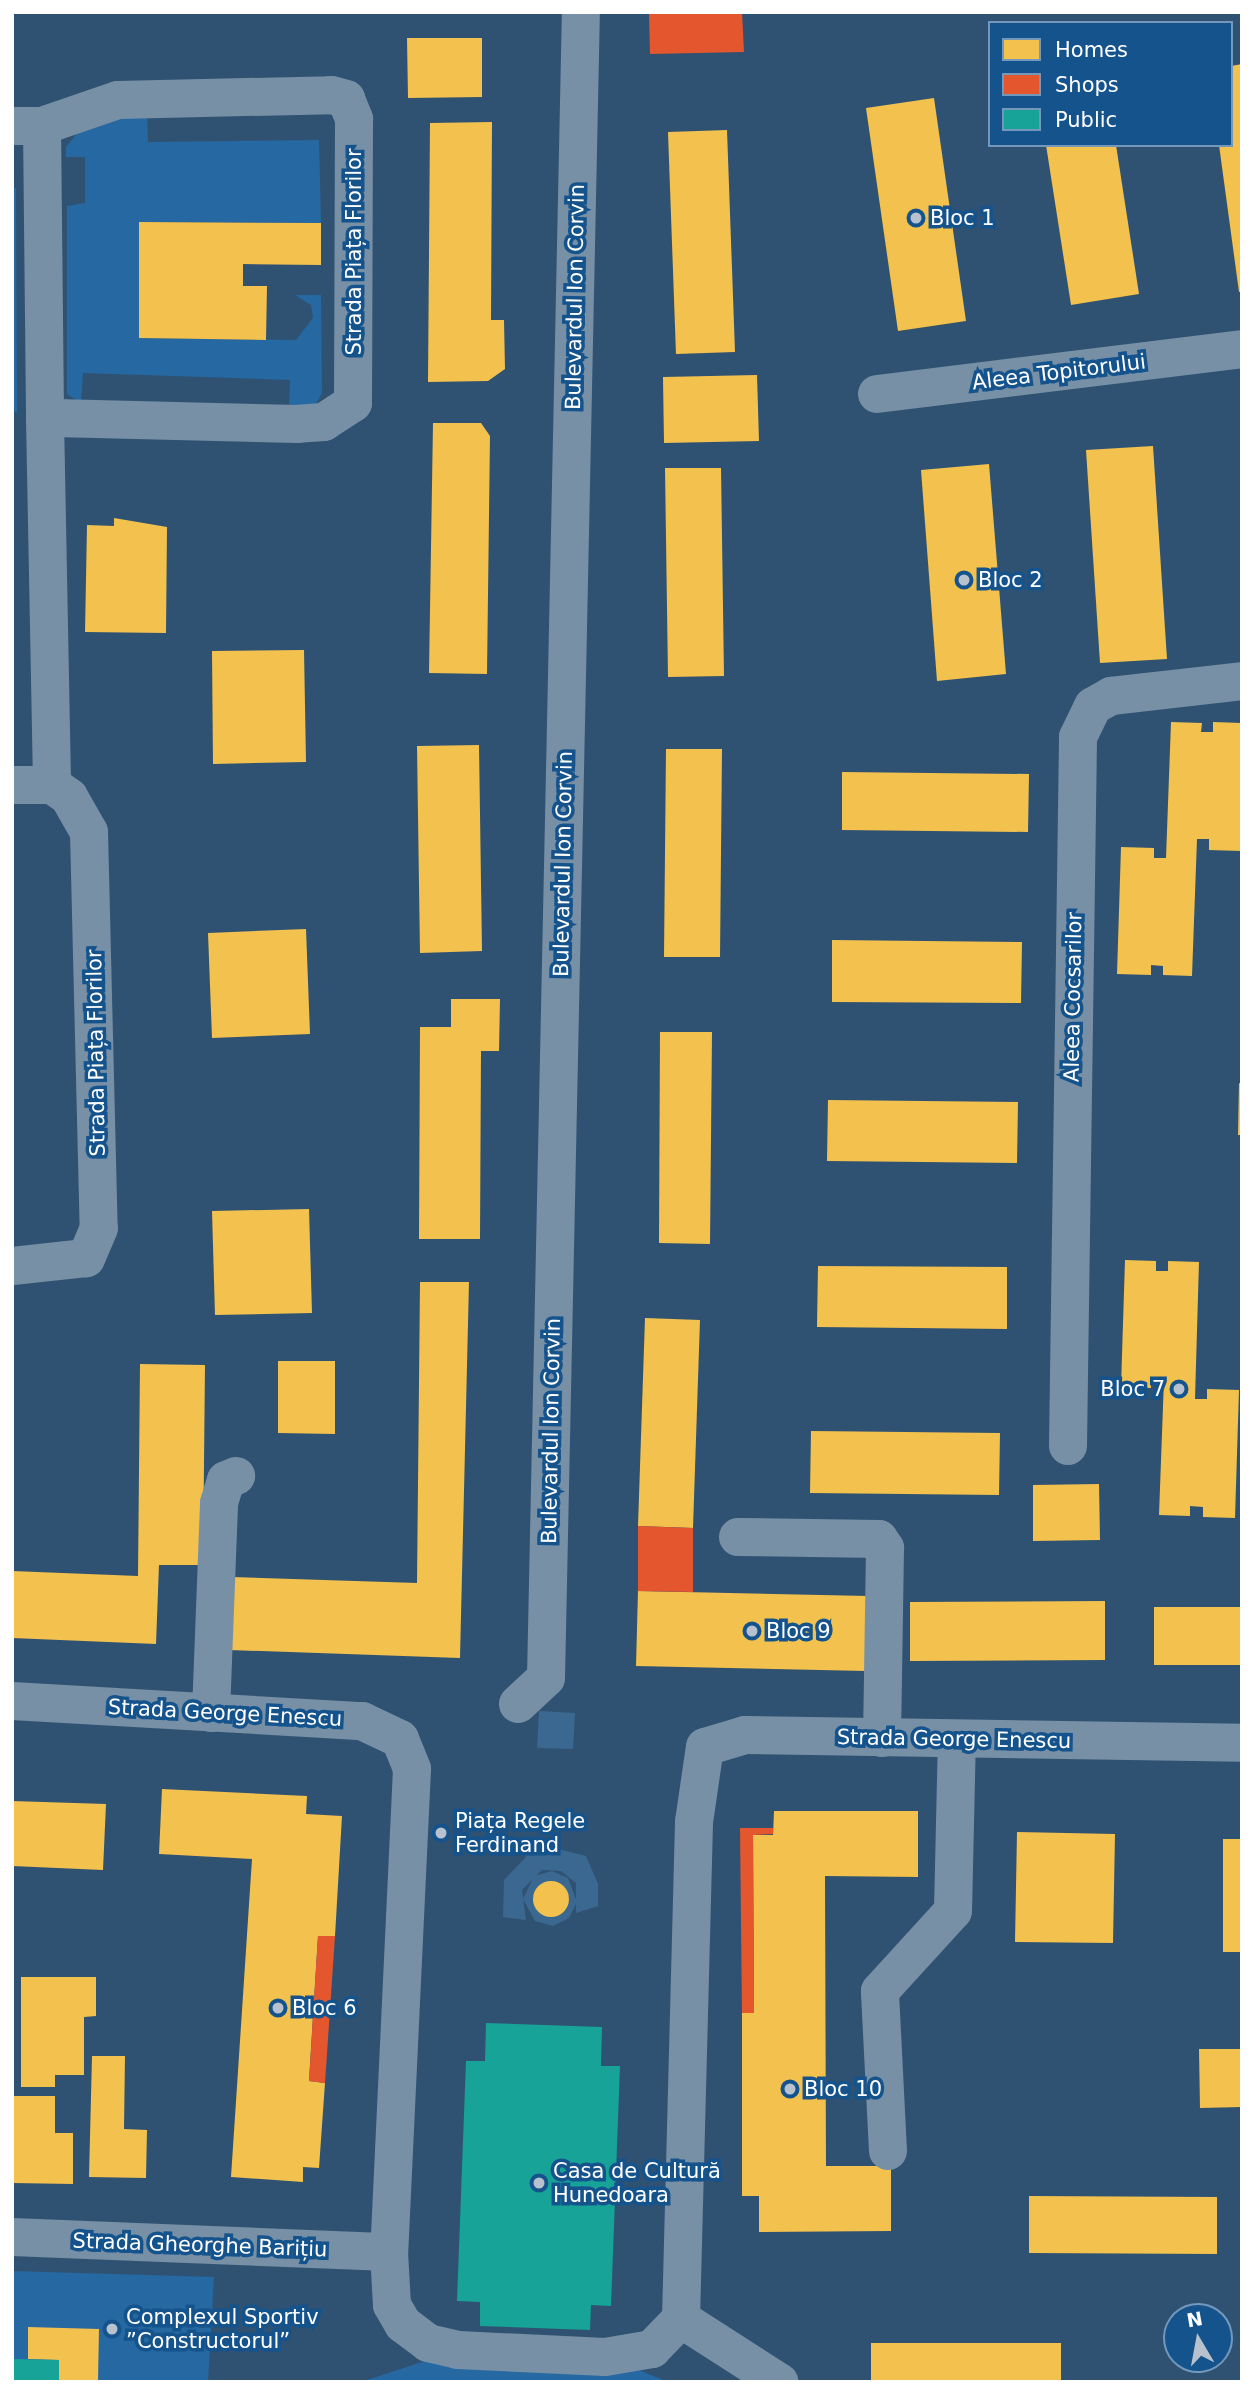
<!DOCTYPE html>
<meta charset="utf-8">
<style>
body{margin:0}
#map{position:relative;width:1254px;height:2394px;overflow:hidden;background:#305272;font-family:"DejaVu Sans",sans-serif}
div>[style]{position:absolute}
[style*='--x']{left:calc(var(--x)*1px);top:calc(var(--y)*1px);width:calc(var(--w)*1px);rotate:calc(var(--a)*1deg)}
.green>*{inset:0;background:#2668a2}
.water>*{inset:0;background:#3b6891}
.homes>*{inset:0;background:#f2c14e}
.round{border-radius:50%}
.shops>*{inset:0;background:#e4572e}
.public>*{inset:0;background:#17a398}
.minor>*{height:38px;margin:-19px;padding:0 19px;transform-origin:19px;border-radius:19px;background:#7790a6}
.dots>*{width:19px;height:19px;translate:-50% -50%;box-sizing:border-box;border:4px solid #15538d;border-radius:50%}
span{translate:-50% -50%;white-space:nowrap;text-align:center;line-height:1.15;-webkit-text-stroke:7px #15538d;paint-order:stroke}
.poi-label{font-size:21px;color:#fff}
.left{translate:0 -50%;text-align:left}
.right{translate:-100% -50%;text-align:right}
.street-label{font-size:21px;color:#fff}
.frame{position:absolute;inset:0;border:14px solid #fff;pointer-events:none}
.legend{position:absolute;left:988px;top:21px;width:245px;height:126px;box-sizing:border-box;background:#15538d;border:2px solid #7398bb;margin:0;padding:9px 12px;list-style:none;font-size:21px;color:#fff}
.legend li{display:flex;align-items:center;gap:14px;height:35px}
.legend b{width:35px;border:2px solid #7398bb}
.north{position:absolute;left:1163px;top:2303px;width:70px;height:70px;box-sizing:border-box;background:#15538d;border:2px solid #7398bb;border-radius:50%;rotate:350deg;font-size:19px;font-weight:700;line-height:28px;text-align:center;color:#fff}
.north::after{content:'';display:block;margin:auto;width:24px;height:32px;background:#b7c2ce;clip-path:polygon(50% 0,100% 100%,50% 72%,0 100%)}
</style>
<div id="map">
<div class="green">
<div style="clip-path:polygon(147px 109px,148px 142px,319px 140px,321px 223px,139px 222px,139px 338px,296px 340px,313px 318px,311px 305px,295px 295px,321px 295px,322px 393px,315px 406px,289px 409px,290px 380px,83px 373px,81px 403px,67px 394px,67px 206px,85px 203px,85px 157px,66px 157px,66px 147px,80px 130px)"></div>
<div style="clip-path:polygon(12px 188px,16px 188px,17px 412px,12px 411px)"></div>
<div style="clip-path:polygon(12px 2271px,214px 2277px,208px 2382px,12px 2382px)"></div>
<div style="clip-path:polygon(434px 2358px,639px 2370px,668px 2382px,361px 2382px)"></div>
</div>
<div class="water">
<div style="clip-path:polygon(539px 1711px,575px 1713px,573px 1749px,537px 1748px)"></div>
<div style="clip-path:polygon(538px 1844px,586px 1856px,598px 1884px,598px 1906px,576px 1913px,576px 1883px,561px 1871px,542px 1870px,522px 1890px,526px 1920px,503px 1917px,504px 1880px,526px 1857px,523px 1851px)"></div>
<div style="clip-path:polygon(evenodd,552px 1871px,568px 1878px,577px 1902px,569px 1918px,553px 1926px,535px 1921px,523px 1899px,534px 1876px,552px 1871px,548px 1882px,564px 1887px,569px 1897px,567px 1909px,552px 1917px,534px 1905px,538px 1888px,548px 1882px)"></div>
</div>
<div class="homes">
<div style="clip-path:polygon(407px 38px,482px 38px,482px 97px,408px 98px)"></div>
<div style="clip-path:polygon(1242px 64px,1242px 292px,1239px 292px,1219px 145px,1231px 145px,1231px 66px)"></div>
<div style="clip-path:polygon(934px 98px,966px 321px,898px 331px,866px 108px)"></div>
<div style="clip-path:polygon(492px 122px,491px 320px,504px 320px,505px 369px,488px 381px,428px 382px,430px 123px)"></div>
<div style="clip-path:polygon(727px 130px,735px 352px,676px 354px,668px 132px)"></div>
<div style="clip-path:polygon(1046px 145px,1116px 145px,1139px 294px,1071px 305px)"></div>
<div style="clip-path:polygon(139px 222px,321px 223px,321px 265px,243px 264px,243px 286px,267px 286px,266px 340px,139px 338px)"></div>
<div style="clip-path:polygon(757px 375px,759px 441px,664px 443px,663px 377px)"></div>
<div style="clip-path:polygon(433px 423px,481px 423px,490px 436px,487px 674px,429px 673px)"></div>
<div style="clip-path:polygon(1153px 446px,1167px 659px,1100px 663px,1086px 450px)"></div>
<div style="clip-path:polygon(989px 464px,1006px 674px,937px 681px,921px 470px)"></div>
<div style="clip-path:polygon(665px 468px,721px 468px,724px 676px,668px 677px)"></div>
<div style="clip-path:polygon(114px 518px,167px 527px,166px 633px,85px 632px,87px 525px,114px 526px)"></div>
<div style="clip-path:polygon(304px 650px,306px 762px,213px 764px,212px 651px)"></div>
<div style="clip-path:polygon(1171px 722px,1202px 723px,1201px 732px,1213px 732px,1213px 722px,1242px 723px,1241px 851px,1209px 850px,1209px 839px,1197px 839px,1192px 976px,1163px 975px,1163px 966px,1151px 965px,1151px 975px,1117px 974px,1121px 847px,1154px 848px,1154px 858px,1166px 858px)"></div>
<div style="clip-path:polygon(479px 745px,482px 951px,420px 953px,417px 746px)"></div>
<div style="clip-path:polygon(666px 749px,722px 749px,720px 957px,664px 957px)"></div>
<div style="clip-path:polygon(842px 772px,1029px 774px,1028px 832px,842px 830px)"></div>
<div style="clip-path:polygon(306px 929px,310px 1034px,212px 1038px,208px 933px)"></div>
<div style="clip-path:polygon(832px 940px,1022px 942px,1021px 1003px,832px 1002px)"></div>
<div style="clip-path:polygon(451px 999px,500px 999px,499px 1051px,481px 1051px,480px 1239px,419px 1239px,420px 1027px,451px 1027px)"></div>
<div style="clip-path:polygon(660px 1032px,712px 1032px,710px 1244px,659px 1243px)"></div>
<div style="clip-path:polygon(1239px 1083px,1242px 1084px,1242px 1135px,1238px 1135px)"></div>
<div style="clip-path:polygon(828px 1100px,1018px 1102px,1017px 1163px,827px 1161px)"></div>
<div style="clip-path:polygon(309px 1209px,312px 1313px,215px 1315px,212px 1211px)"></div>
<div style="clip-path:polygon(1125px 1260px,1156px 1261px,1156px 1271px,1168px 1271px,1168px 1261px,1199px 1262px,1195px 1399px,1207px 1399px,1207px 1389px,1239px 1390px,1235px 1518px,1203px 1517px,1203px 1507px,1190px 1506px,1190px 1516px,1159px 1515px,1164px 1379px,1151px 1378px,1151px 1388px,1121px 1387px)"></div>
<div style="clip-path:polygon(818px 1266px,1007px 1267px,1007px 1329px,817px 1327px)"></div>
<div style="clip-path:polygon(420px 1282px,469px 1282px,460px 1658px,229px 1650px,232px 1577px,417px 1583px)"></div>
<div style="clip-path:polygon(645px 1318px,700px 1320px,693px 1528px,638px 1526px)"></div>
<div style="clip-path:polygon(278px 1361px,335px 1361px,335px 1434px,278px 1433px)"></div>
<div style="clip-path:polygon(140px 1364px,205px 1365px,203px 1565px,159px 1565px,156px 1644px,12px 1638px,12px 1571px,138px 1576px)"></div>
<div style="clip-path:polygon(811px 1431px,1000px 1433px,999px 1495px,810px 1493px)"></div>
<div style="clip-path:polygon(1099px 1484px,1100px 1540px,1033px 1541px,1033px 1485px)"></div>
<div style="clip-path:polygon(638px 1591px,868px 1596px,866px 1671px,636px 1666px)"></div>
<div style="clip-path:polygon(1105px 1601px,1105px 1660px,910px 1661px,910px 1602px)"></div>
<div style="clip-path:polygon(1154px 1607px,1242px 1607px,1242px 1665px,1154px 1665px)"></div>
<div style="clip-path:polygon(162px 1789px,307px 1796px,306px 1814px,342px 1816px,335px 1936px,318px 1936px,309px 2081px,325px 2083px,319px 2168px,303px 2167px,303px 2182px,231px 2177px,252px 1859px,159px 1854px)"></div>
<div style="clip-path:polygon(12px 1801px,106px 1804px,103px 1870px,12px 1866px)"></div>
<div style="clip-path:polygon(774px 1811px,918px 1811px,918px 1877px,825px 1876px,826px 2166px,891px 2166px,891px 2231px,759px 2232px,759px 2196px,742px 2196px,742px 2013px,754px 2013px,753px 1835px,773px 1835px)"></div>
<div style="clip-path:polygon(1017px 1832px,1115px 1834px,1113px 1943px,1015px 1942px)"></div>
<div style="clip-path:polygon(1223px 1839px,1242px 1839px,1242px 1952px,1223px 1952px)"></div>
<div class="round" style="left:533px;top:1881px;width:36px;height:36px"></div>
<div style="clip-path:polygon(21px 1977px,96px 1977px,96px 2016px,84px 2017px,84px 2075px,55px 2075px,55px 2087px,21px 2087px)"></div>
<div style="clip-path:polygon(1199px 2049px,1242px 2049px,1242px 2107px,1200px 2108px)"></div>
<div style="clip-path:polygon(92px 2056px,125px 2056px,124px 2129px,147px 2130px,146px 2178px,89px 2177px)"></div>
<div style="clip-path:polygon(12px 2096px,55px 2096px,55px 2133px,73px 2133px,73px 2184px,12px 2183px)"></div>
<div style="clip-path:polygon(1029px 2196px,1217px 2197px,1217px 2254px,1029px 2253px)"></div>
<div style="clip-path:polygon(28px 2327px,99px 2329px,98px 2382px,59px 2382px,59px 2360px,28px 2359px)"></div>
<div style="clip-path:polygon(871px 2343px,1061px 2343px,1061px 2382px,871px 2382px)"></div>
</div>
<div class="shops">
<div style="clip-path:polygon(649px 12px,742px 12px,744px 52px,650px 54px)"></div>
<div style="clip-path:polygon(638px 1526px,693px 1528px,693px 1592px,638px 1591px)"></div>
<div style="clip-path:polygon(740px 1828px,773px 1828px,773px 1834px,753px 1835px,754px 2013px,742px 2013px)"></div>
<div style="clip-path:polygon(318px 1936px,335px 1936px,325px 2083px,309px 2081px)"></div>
</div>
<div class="public">
<div style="clip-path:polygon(486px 2023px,602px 2027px,601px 2066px,620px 2066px,611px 2306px,591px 2305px,590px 2330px,480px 2326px,480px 2302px,457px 2301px,466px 2061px,485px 2061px)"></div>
<div style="clip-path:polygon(12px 2359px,59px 2360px,59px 2382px,12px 2382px)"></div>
</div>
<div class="minor">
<div style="--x:12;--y:126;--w:30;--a:0"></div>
<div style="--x:42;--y:126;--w:80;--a:-18.9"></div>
<div style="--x:118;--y:100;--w:214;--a:-1.3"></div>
<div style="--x:332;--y:95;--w:15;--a:16"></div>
<div style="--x:346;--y:99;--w:22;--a:68"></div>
<div style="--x:354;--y:119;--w:284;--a:90.2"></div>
<div style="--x:353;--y:403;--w:35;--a:147"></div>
<div style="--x:324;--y:422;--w:26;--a:176"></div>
<div style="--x:298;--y:424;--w:253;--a:-178.6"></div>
<div style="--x:45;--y:418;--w:367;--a:88.9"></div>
<div style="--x:42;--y:126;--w:292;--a:89.4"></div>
<div style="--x:877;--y:394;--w:368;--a:-7"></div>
<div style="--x:12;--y:785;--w:40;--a:0"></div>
<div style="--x:52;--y:785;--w:21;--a:35"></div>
<div style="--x:69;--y:797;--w:40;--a:60.3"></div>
<div style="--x:89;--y:832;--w:396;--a:88.6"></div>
<div style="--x:99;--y:1228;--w:33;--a:113"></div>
<div style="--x:86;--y:1258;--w:74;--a:173.8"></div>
<div style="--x:1068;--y:1446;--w:709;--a:-89.19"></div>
<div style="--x:1078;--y:737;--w:34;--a:-64"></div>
<div style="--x:1093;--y:706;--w:21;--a:-29"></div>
<div style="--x:1111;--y:696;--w:132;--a:-6.5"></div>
<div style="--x:738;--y:1537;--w:141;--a:0.8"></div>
<div style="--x:879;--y:1539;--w:11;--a:56"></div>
<div style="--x:885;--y:1548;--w:190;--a:90.9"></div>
<div style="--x:12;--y:1701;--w:351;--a:3.3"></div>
<div style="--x:362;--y:1721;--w:42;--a:25.3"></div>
<div style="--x:400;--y:1739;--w:32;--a:68"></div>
<div style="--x:412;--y:1769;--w:484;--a:92.7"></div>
<div style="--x:389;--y:2252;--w:53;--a:86.8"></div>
<div style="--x:392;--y:2305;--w:22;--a:60"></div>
<div style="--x:403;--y:2324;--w:31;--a:37"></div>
<div style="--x:428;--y:2343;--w:31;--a:13"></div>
<div style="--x:458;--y:2350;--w:147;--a:2.7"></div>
<div style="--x:605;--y:2357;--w:48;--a:-9.7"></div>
<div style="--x:652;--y:2349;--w:42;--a:-46"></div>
<div style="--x:681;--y:2319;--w:497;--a:-88.5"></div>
<div style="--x:694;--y:1822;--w:76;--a:-81.7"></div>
<div style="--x:705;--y:1747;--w:42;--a:-16.7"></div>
<div style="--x:745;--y:1735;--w:497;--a:0.9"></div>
<div style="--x:518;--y:1704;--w:38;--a:-43"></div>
<div style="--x:546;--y:1678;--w:1666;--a:-88.8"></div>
<div style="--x:211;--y:1713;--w:210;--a:-87.8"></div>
<div style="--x:219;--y:1503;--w:24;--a:-73"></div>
<div style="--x:226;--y:1480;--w:11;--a:-22"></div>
<div style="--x:888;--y:2151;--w:160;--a:-92.9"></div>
<div style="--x:880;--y:1991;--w:108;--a:-47.6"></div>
<div style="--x:953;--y:1911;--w:171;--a:-88.7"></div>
<div style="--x:12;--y:2237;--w:377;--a:2.3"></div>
<div style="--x:681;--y:2319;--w:117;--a:32.7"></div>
</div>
<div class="dots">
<div style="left:916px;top:218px;background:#b7c2ce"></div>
<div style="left:964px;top:580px;background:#b7c2ce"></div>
<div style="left:1179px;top:1389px;background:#b7c2ce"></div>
<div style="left:752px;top:1631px;background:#b7c2ce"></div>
<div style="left:441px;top:1833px;background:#b7c2ce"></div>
<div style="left:278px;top:2008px;background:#b7c2ce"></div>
<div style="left:790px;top:2089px;background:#b7c2ce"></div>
<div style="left:539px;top:2183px;background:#b7c2ce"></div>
<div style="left:112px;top:2329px;background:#b7c2ce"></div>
</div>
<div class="poi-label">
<span class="left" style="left:930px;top:218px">Bloc 1</span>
<span class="left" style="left:978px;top:580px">Bloc 2</span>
<span class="right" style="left:1165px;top:1389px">Bloc 7</span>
<span class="left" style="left:766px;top:1631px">Bloc 9</span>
<span class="left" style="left:455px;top:1833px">Piața Regele<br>Ferdinand</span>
<span class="left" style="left:292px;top:2008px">Bloc 6</span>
<span class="left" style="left:804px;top:2089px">Bloc 10</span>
<span class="left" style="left:553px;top:2183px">Casa de Cultură<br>Hunedoara</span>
<span class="left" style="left:126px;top:2329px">Complexul Sportiv<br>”Constructorul”</span>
</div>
<div class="street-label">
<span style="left:354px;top:252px;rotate:-90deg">Strada Piața Florilor</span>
<span style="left:575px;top:297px;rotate:-89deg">Bulevardul Ion Corvin</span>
<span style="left:1059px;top:372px;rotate:-7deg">Aleea Topitorului</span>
<span style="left:563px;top:864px;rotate:-89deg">Bulevardul Ion Corvin</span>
<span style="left:1073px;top:997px;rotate:-89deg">Aleea Cocsarilor</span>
<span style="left:96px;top:1053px;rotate:-91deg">Strada Piața Florilor</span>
<span style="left:551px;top:1431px;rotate:-89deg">Bulevardul Ion Corvin</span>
<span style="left:225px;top:1713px;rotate:3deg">Strada George Enescu</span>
<span style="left:954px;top:1739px;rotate:1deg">Strada George Enescu</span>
<span style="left:200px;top:2245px;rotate:2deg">Strada Gheorghe Barițiu</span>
</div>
<div class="frame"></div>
<ul class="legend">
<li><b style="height:19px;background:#f2c14e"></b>Homes</li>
<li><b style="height:19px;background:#e4572e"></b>Shops</li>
<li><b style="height:19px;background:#17a398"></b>Public</li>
</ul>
<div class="north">N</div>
</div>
